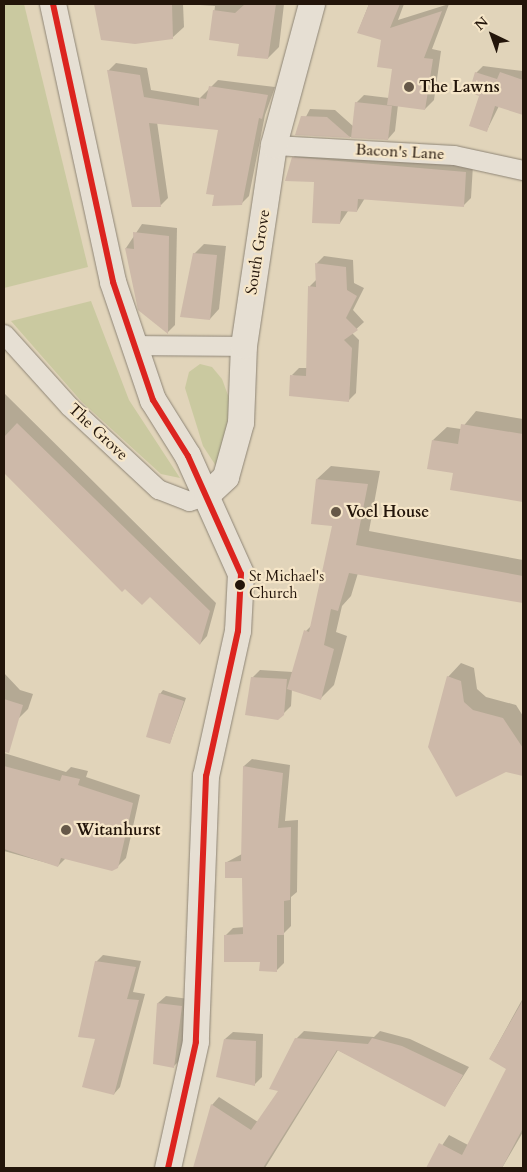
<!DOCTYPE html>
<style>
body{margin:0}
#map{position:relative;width:527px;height:1172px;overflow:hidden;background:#e1d4ba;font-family:Cardo,serif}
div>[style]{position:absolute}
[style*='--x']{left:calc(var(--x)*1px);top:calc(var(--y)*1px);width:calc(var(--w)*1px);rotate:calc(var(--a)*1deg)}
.green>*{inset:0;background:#cac9a0}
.shadow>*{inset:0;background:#0003}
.building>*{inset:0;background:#cdb9a9}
.roads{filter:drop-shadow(0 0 1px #8e8576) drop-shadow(0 0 1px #8e8576)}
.street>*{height:19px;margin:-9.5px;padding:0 9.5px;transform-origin:9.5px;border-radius:9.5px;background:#e6dfd3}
.secondary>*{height:26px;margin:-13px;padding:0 13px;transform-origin:13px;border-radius:13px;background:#e6dfd3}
.bus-1>*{height:6px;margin:-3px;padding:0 3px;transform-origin:3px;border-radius:3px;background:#dc241f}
.dots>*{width:14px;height:14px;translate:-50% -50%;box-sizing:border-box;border:2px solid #f6e6c8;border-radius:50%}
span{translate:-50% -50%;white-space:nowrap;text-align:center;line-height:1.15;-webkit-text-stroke:4.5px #f6e6c8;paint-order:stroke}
.bus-label{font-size:15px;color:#23150a}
.left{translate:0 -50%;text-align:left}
.poi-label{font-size:16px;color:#23150a;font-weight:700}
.street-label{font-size:16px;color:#23150a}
.frame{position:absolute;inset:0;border:5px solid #23150a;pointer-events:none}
.north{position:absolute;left:467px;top:10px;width:50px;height:50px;-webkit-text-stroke:4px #f6e6c8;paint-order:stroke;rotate:318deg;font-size:14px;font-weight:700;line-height:20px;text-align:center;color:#23150a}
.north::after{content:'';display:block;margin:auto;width:18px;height:22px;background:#23150a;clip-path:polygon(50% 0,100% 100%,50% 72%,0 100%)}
</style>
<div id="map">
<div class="green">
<div style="clip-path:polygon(4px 4px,24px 4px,88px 267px,4px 288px)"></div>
<div style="clip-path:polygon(91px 301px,129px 400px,180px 478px,161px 474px,82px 402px,11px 321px)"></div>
<div style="clip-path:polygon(200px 364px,212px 367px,222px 379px,232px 406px,230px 432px,216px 466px,203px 446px,185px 388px,189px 372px)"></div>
</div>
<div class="shadow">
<div style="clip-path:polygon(96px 4px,183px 4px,184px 27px,172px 38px,102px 39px)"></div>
<div style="clip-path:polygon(185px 4px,284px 4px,279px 47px,268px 58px,240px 43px,211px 39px,215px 6px)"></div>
<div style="clip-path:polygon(369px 4px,404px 4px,398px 20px,449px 4px,432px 49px,441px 51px,434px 100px,425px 109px,398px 105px,395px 131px,388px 139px,297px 134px,310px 109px,335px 110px,354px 127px,356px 103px,364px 95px,389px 98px,394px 68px,382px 39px,358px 32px)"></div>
<div style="clip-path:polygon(116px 63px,147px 68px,151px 90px,200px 98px,218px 80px,275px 87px,265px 115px,249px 196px,241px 204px,215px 194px,219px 129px,157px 122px,168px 198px,160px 206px,108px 71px)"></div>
<div style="clip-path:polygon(483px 66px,523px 71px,523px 114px,499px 106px,487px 130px,476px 73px)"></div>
<div style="clip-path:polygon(300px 150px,473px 165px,471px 198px,463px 206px,365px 198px,357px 211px,348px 211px,340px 223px,315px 181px,293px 158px)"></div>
<div style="clip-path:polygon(142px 224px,177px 228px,175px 325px,168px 332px,126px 248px)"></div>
<div style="clip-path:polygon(204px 244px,226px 246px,219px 309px,210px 319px,194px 254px)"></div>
<div style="clip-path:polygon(324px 256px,353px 260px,354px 283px,364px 288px,353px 310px,364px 322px,352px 333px,359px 340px,356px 393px,348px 401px,292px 375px,299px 368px,308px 368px,310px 286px,317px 279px,317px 263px)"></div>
<div style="clip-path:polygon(4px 393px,216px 603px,207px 636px,200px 644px,150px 595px,125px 587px,122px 590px,4px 470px)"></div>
<div style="clip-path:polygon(476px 411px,523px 419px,523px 500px,452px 489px,454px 472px,433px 440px,447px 427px,461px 429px)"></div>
<div style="clip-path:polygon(331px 466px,380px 471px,369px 531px,523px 560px,523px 602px,358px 573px,351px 596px,342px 606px,336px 632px,347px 636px,334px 685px,321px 698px,292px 689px,291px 706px,283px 714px,252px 678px,260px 670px,293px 672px,306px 631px,312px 625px,333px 525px,317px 479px)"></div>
<div style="clip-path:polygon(461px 663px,474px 668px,477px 689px,486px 697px,516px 705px,523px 716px,523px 775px,506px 770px,448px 677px)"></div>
<div style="clip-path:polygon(4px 673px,20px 690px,33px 694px,28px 709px,17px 720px,4px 716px)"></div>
<div style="clip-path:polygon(163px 690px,186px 698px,170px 743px,160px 694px)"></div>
<div style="clip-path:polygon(4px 753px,66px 772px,71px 767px,88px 771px,86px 777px,140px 795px,126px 858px,117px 867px,66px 858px,58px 866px,4px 851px)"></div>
<div style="clip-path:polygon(252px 759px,290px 765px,285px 821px,298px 820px,297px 892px,291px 897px,291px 926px,284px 933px,284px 963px,276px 971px,225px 936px,233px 928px,245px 927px,243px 877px,227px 862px,242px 854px,244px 766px)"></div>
<div style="clip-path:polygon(103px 955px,141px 961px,133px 992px,145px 994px,120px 1087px,114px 1094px,96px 1038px,96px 962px)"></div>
<div style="clip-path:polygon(166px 996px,189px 999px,181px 1059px,173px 1067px,154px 1063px,158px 1003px)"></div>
<div style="clip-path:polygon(523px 998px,523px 1132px,502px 1168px,427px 1168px,449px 1135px,468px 1145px,508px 1068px,490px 1058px)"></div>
<div style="clip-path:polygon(304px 1031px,374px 1037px,380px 1031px,410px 1039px,469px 1067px,445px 1105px,338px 1050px,265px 1168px,194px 1168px,212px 1105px,219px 1097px,258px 1122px,280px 1090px,296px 1039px)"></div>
<div style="clip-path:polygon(233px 1032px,263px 1034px,262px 1077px,255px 1084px,225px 1039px)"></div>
</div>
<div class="building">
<div style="clip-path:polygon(94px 4px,172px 4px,173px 39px,135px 44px,101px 40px)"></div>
<div style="clip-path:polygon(245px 4px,276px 4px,268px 59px,237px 56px,239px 44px,209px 40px,213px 10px,235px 13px)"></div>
<div style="clip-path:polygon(369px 4px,400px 4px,390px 28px,442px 11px,424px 58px,433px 59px,425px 110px,387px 105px,392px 69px,377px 67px,381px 40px,357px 33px)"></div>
<div style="clip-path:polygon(107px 70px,140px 75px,144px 97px,199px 106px,199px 98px,206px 99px,209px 86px,268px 95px,262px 119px,259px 118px,242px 205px,212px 206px,214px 195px,206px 194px,218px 130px,149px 123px,161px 207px,132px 207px)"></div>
<div style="clip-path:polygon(475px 72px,497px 79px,500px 72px,523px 80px,523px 115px,495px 106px,487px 132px,469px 126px,479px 96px,469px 92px)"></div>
<div style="clip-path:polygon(355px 102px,392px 106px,388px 140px,351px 138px)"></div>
<div style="clip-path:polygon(301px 116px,327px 117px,351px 138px,295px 135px)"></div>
<div style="clip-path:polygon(292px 157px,466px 172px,464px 207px,358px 199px,357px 212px,341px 211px,340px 224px,312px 223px,314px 182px,285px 181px)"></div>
<div style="clip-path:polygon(133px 232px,169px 236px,168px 334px,138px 310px,125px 248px,134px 249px)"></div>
<div style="clip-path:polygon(193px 253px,217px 255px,210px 320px,180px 317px)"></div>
<div style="clip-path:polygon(315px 263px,346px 267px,347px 290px,357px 296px,346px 318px,358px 330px,344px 340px,352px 348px,349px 402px,289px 396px,290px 375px,306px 376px,308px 286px,316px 287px)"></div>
<div style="clip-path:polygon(17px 423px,210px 611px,200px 645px,150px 597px,142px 605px,125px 589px,122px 592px,4px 473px,4px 437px)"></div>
<div style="clip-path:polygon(461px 424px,523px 434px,523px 502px,450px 490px,453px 473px,427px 469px,432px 440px,458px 444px)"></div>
<div style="clip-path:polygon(316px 479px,368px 484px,356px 545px,523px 576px,523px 603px,349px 573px,338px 611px,331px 609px,324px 645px,334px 649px,321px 700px,287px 689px,304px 630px,309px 632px,332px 526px,311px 524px)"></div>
<div style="clip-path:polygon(447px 676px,461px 681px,464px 702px,473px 710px,503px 718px,523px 748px,523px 776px,506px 772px,456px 797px,428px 747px)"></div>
<div style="clip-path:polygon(251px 677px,287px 679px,284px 715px,278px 720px,245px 715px)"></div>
<div style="clip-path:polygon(159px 693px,184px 701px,170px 744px,146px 737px)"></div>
<div style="clip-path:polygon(4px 699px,23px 705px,9px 753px,4px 752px)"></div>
<div style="clip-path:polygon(4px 766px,60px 781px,62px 775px,80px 779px,78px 785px,133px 803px,118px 868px,112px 871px,61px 858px,58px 867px,4px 849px)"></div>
<div style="clip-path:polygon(243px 766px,283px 773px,278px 828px,291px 827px,290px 900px,284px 901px,284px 935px,277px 935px,277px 972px,259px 971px,260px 962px,224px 962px,224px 935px,243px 934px,242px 878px,225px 878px,225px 862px,241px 861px)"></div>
<div style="clip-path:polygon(95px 961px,136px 967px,127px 999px,139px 1000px,114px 1095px,82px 1087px,95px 1039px,78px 1037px)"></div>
<div style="clip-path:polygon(523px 1000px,523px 1128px,502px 1168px,426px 1168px,439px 1143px,462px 1155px,506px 1069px,489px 1059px)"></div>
<div style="clip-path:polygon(157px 1003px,182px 1006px,174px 1068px,153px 1064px)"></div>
<div style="clip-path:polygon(295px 1038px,368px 1044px,372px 1038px,402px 1046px,463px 1075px,445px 1107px,337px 1050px,263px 1168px,193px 1168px,211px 1104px,251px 1130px,278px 1091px,269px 1089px)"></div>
<div style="clip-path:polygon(224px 1039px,256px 1041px,255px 1086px,216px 1077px)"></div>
</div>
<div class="roads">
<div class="street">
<div style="--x:274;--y:145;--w:180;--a:3.2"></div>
<div style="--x:454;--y:155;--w:71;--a:12.3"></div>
<div style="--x:4;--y:334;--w:97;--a:47.9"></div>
<div style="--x:69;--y:406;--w:122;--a:43"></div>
<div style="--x:158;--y:489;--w:33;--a:21"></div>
<div style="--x:189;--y:501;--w:19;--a:-18"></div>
<div style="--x:135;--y:345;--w:109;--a:0.5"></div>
</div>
<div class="secondary">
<div style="--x:53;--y:4;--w:284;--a:77.8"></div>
<div style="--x:113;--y:282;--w:125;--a:71.3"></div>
<div style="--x:153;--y:400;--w:66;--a:58"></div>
<div style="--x:188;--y:456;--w:129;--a:65.8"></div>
<div style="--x:241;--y:574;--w:57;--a:93"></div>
<div style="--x:238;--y:631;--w:148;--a:102.4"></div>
<div style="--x:206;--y:776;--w:266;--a:92.2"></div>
<div style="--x:196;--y:1042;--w:129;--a:102.5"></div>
<div style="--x:207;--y:495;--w:26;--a:-43"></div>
<div style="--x:226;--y:477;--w:56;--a:-74.5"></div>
<div style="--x:241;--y:423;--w:77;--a:-87.8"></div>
<div style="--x:244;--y:346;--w:203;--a:-81.5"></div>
<div style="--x:274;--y:145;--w:146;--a:-74.9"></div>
</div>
</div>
<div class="bus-1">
<div style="--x:53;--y:4;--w:284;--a:77.8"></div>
<div style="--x:113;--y:282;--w:125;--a:71.3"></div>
<div style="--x:153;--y:400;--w:66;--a:58"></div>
<div style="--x:188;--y:456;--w:129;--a:65.8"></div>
<div style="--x:241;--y:574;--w:57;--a:93"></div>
<div style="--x:238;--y:631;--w:148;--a:102.4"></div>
<div style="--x:206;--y:776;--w:266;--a:92.2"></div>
<div style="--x:196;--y:1042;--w:129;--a:102.5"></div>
</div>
<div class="dots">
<div style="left:409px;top:87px;background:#665848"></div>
<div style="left:336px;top:512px;background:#665848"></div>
<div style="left:240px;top:585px;background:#23150a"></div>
<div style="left:66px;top:830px;background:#665848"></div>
</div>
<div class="bus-label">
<span class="left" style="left:249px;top:585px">St Michael's<br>Church</span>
</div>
<div class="poi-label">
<span class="left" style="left:419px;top:87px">The Lawns</span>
<span class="left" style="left:346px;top:512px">Voel House</span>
<span class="left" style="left:76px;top:830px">Witanhurst</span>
</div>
<div class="street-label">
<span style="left:400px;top:152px;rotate:3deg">Bacon's Lane</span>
<span style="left:258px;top:252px;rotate:-81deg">South Grove</span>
<span style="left:98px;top:432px;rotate:43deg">The Grove</span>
</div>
<div class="frame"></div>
<div class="north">N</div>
</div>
